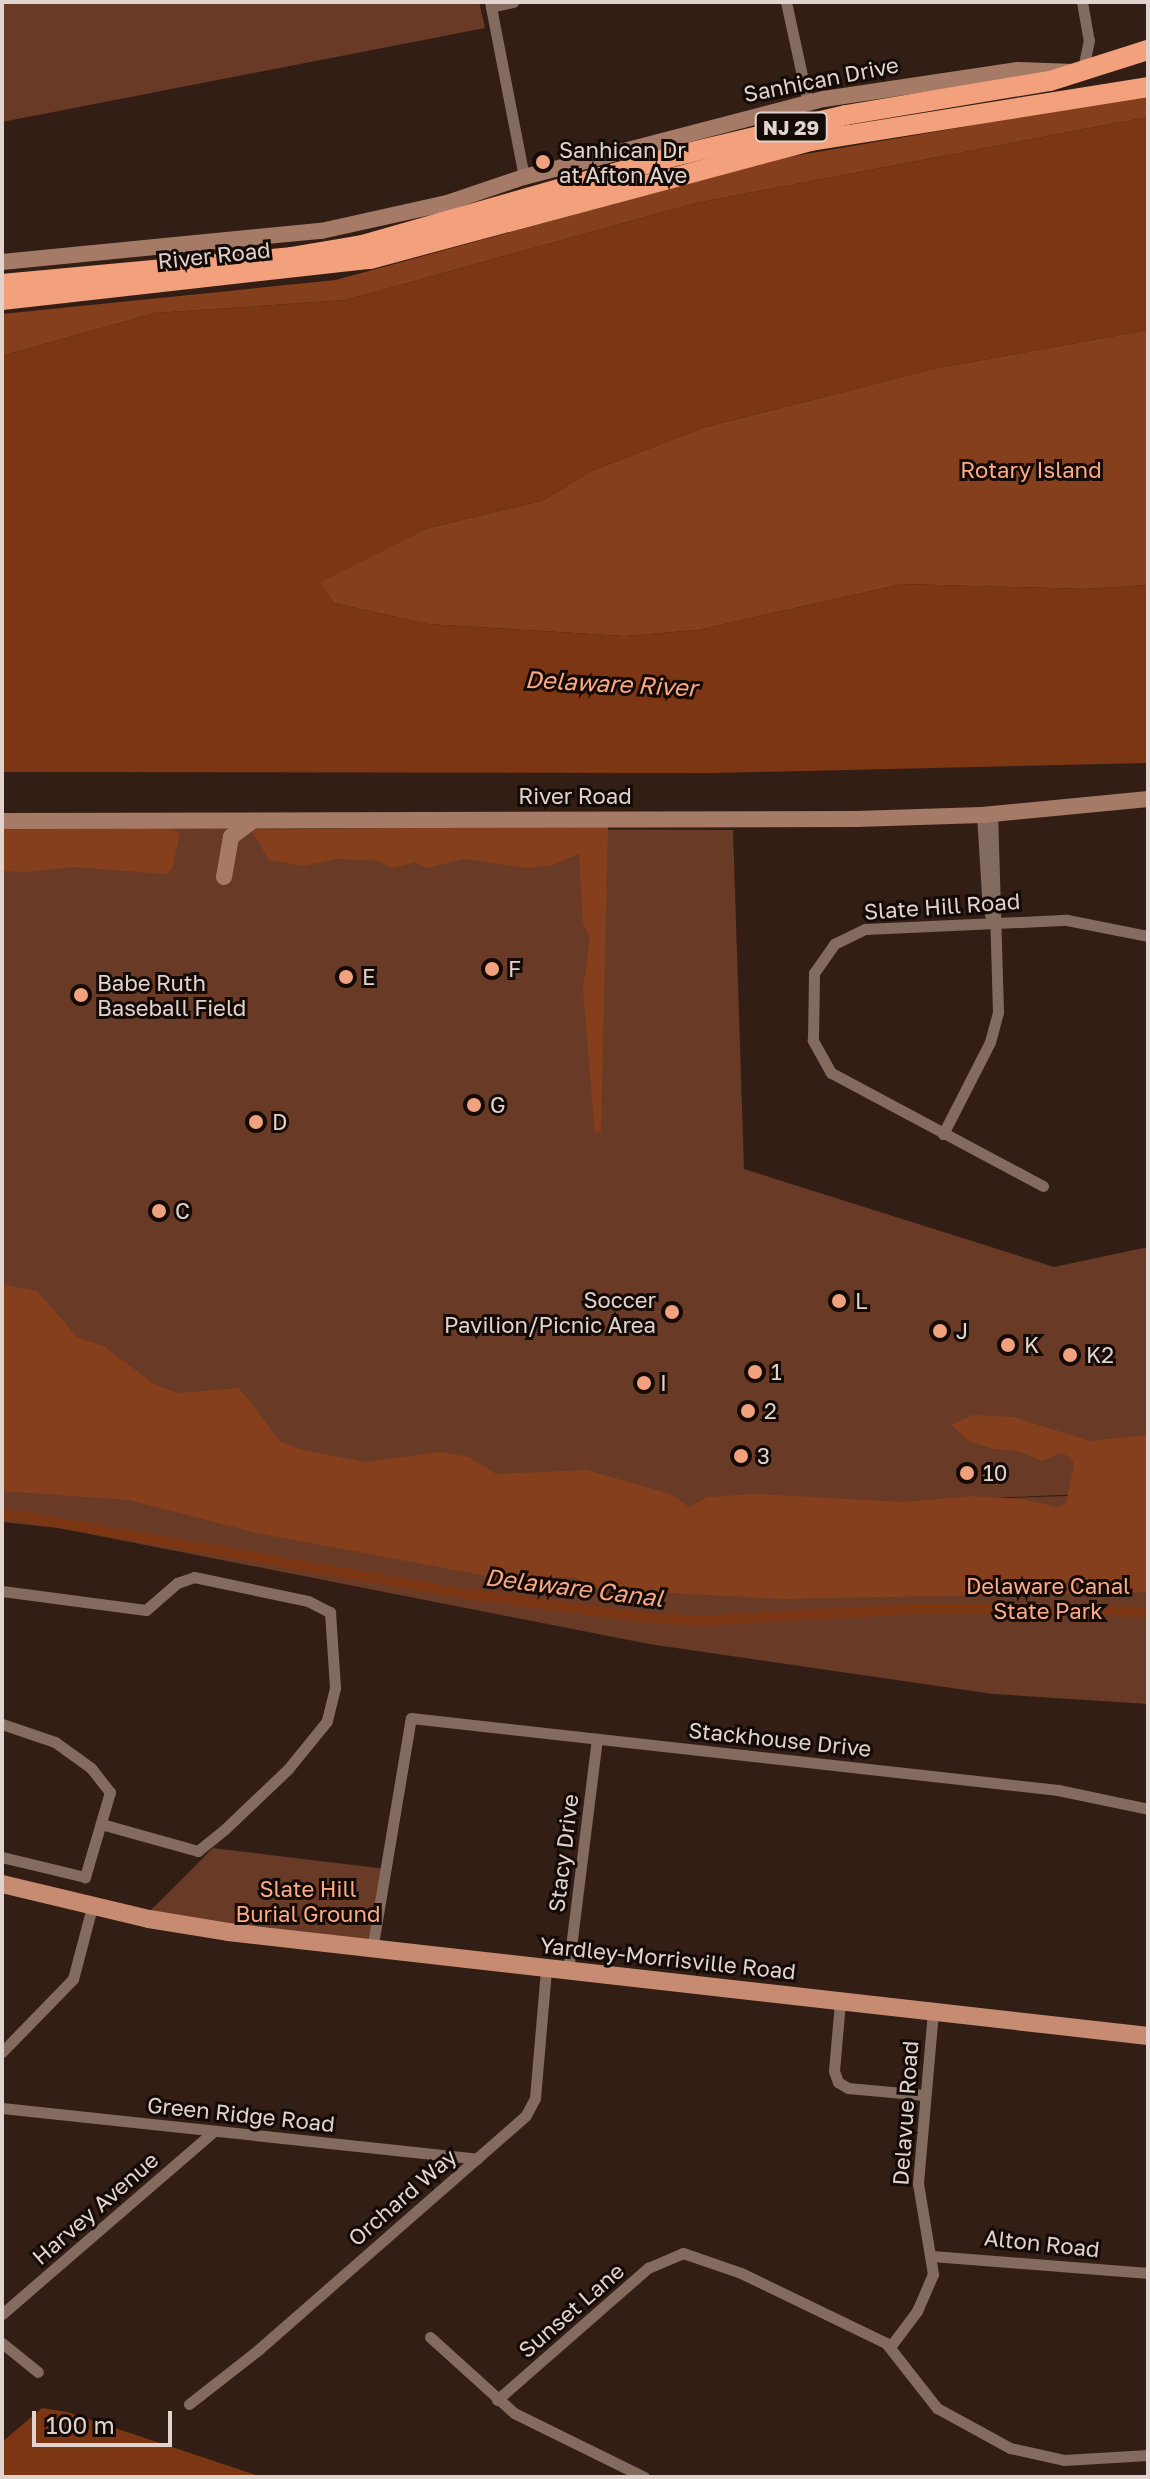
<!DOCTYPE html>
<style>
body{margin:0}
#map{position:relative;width:1150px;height:2479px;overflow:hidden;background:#331e15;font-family:"Golos Text",sans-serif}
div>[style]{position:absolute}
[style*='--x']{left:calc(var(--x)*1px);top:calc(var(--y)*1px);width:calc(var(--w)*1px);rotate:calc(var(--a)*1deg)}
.green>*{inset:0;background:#693a25}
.forest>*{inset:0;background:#863f1d}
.water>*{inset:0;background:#7c3613}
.canal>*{height:10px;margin:-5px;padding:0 5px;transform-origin:5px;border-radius:5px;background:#7c3613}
.street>*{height:11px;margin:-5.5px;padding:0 5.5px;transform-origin:5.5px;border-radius:5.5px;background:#846b60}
.secondary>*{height:16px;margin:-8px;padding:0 8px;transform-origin:8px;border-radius:8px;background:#a57b68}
.primary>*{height:18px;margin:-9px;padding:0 9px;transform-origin:9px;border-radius:9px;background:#c78b71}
.highway>*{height:20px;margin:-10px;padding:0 10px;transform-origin:10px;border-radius:10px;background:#f3a07c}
.dots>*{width:22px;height:22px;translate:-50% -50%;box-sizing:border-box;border:4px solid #140b07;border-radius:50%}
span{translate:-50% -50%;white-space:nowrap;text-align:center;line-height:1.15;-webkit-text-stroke:6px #140b07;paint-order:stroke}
.shield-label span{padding:2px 6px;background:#140b07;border:2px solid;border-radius:6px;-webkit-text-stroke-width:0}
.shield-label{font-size:20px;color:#e1d3cd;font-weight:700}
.street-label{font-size:22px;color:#e1d3cd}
.poi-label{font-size:22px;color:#e1d3cd}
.left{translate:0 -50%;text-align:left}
.right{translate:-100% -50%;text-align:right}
.park-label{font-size:22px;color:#feaa86}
.water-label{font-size:24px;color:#faa783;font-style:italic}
.frame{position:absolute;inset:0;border:4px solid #e1d3cd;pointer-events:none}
.scale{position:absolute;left:32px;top:2411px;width:140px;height:36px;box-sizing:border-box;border:4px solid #e1d3cd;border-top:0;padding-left:10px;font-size:24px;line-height:28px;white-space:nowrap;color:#e1d3cd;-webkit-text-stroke:6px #140b07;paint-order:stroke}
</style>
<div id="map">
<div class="green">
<div style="clip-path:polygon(2px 2px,479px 2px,485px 28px,2px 122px)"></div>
<div style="clip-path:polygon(179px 828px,733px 830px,744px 1169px,1054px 1267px,1148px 1247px,1148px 1491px,904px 1502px,1148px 1493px,1148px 1704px,993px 1694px,649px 1644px,59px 1528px,2px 1522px,2px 830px)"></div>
<div style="clip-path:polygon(213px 1848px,386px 1869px,372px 1950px,143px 1918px)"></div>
</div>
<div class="forest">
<div style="clip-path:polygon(1148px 95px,1148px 117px,696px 203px,346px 300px,155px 313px,2px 356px,2px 314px,336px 280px,777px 159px)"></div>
<div style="clip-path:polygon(1148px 330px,1148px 585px,1086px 589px,902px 584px,698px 630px,624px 636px,427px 624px,334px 603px,319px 582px,425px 529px,544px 500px,589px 472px,702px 428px,933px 369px)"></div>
<div style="clip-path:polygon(2px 824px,158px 825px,180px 832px,172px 869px,165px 874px,73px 867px,31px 872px,2px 871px)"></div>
<div style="clip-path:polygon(608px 825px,601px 1131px,595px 1134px,583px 989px,590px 937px,583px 924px,579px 854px,552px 865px,527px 868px,464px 859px,426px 868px,415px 862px,392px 868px,379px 861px,338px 859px,304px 866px,269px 860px,251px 830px)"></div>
<div style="clip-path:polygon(2px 1284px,37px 1291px,77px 1337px,105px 1347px,157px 1386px,178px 1393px,239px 1388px,281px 1442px,302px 1450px,365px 1462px,440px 1452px,469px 1457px,496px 1474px,587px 1470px,673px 1495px,689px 1507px,707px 1497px,756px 1494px,904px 1502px,970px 1496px,1022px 1499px,1056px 1507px,1066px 1503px,1074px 1464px,1070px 1457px,1061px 1453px,1042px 1461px,1019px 1451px,993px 1449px,969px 1441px,951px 1425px,973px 1415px,1013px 1417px,1090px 1441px,1148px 1435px,1148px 1592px,781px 1599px,598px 1589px,574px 1577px,492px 1577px,257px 1533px,129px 1500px,2px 1491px)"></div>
</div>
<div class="water">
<div style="clip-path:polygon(1148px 117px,1148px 330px,933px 369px,702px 428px,589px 472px,544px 500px,425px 529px,320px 583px,334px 603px,427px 624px,624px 636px,698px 630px,902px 584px,1086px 589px,1148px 585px,1148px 763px,714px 773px,2px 772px,2px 356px,155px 313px,346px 300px,696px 203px)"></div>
<div style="clip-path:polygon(42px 2408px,67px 2412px,262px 2477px,2px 2477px,2px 2442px)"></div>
</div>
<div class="canal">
<div style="--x:2;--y:1513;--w:466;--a:9.9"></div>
<div style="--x:461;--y:1593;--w:182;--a:7.6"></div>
<div style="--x:641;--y:1617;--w:56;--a:4.1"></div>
<div style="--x:697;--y:1621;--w:229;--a:-3.2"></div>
<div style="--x:926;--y:1608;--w:222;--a:1"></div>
</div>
<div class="street">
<div style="--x:490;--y:2;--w:178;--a:79"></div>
<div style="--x:786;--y:2;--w:103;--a:77.7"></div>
<div style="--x:1082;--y:2;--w:39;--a:80"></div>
<div style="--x:1089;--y:40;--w:33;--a:102"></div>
<div style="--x:491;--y:7;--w:23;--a:-13"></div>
<div style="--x:982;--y:815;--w:95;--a:86.4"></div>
<div style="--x:988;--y:910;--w:14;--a:65"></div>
<div style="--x:943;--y:1134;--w:103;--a:-62.9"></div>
<div style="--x:990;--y:1042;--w:31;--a:-75"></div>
<div style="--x:998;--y:1012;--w:198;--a:-91.7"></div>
<div style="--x:1043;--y:1186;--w:240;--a:-151.9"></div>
<div style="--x:831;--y:1073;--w:38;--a:-119"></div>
<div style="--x:813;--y:1040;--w:67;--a:-89.1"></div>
<div style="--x:814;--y:973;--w:35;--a:-55"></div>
<div style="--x:834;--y:944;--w:34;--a:-26"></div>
<div style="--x:865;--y:929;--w:202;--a:-2.6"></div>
<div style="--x:1067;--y:920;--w:83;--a:11.2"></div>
<div style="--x:2;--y:1591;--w:145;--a:7.5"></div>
<div style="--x:146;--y:1610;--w:41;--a:-41.1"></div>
<div style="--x:177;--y:1583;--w:18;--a:-19"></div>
<div style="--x:194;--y:1577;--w:116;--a:11.9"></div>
<div style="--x:308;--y:1601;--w:25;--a:27"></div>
<div style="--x:330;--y:1612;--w:76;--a:86.2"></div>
<div style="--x:335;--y:1688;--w:34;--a:104"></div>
<div style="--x:327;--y:1721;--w:62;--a:129.1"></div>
<div style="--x:288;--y:1769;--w:87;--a:136.4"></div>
<div style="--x:225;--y:1829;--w:35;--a:141"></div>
<div style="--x:198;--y:1851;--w:101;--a:-164.4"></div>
<div style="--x:2;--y:1724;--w:56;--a:18.8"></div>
<div style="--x:55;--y:1742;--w:44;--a:35.8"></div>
<div style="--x:91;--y:1768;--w:31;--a:52"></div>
<div style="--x:110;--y:1792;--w:89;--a:106.4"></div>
<div style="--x:85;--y:1877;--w:85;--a:-166.5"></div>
<div style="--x:372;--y:1950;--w:235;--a:-80.5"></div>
<div style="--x:411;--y:1718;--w:651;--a:6.35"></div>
<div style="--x:1058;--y:1790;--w:92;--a:11.9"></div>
<div style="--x:568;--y:1971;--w:234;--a:-82.9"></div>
<div style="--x:840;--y:2002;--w:69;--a:95"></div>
<div style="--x:834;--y:2071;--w:12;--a:70"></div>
<div style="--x:838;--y:2082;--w:12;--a:31"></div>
<div style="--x:848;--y:2088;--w:77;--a:5.2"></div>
<div style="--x:2;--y:2052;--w:102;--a:-45.8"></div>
<div style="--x:73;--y:1979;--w:74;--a:-75.2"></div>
<div style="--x:2;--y:2108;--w:478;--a:6.1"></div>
<div style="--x:932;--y:2256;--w:217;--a:4.5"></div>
<div style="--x:2;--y:2314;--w:280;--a:-40.8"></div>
<div style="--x:430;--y:2337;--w:113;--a:42.1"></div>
<div style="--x:514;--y:2413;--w:145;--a:26.2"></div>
<div style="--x:2;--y:2343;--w:46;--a:38.9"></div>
<div style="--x:890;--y:2347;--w:45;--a:-53.1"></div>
<div style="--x:917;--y:2311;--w:40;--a:-66.6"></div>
<div style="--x:933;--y:2274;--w:92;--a:-99.4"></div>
<div style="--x:918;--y:2183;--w:172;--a:-85"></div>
<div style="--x:497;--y:2400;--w:201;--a:-41.2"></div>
<div style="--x:648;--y:2268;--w:38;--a:-23"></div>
<div style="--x:683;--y:2253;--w:61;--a:19"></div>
<div style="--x:741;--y:2273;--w:161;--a:25.8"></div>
<div style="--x:886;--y:2343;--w:83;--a:51.9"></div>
<div style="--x:937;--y:2408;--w:83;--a:28.7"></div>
<div style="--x:1010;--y:2448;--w:55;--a:12.5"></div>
<div style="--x:1064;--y:2460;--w:84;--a:-3.4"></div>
<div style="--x:189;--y:2404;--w:88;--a:-38"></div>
<div style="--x:258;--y:2350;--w:356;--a:-41.2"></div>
<div style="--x:526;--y:2115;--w:19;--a:-62"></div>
<div style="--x:535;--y:2098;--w:129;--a:-85.1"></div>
</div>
<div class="secondary">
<div style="--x:2;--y:262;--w:321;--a:-5.6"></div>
<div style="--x:321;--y:231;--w:129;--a:-12.5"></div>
<div style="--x:447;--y:203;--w:81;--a:-18.7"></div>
<div style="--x:524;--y:177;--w:310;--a:-14.6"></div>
<div style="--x:824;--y:99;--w:196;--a:-8.5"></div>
<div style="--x:1018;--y:70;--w:57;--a:2"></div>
<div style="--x:2;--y:821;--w:854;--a:-0.13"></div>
<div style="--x:856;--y:819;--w:126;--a:-1.8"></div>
<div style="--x:982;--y:815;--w:167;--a:-5.5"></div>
<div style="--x:224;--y:877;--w:41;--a:-80.1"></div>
<div style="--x:231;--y:837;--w:26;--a:-37"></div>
</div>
<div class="primary">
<div style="--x:2;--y:1884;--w:151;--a:13.4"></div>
<div style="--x:149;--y:1919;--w:80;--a:9.3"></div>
<div style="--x:228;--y:1932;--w:926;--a:6.45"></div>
</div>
<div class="highway">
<div style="--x:2;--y:284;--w:290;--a:-5.3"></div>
<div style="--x:291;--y:257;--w:72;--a:-9.6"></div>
<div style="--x:362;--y:245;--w:321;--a:-15.9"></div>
<div style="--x:671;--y:157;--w:180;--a:-13.5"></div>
<div style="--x:846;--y:115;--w:207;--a:-9.5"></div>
<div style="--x:1050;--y:81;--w:103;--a:-17.6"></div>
<div style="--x:2;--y:300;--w:370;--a:-6.4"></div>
<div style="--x:370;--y:259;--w:457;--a:-15"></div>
<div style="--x:811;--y:141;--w:341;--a:-9.1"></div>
</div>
<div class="dots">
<div style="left:543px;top:162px;background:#f1a17d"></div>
<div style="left:492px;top:969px;background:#f1a17d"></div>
<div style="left:346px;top:977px;background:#f1a17d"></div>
<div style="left:81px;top:995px;background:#f1a17d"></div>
<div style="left:474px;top:1105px;background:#f1a17d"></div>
<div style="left:256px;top:1122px;background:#f1a17d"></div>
<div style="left:159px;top:1211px;background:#f1a17d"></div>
<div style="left:839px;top:1301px;background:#f1a17d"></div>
<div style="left:672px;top:1312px;background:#f1a17d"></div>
<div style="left:940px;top:1331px;background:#f1a17d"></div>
<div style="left:1008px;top:1345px;background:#f1a17d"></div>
<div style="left:1070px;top:1355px;background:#f1a17d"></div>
<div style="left:755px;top:1372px;background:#f1a17d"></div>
<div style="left:644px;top:1383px;background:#f1a17d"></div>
<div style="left:748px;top:1411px;background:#f1a17d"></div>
<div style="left:741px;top:1456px;background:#f1a17d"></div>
<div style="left:967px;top:1473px;background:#f1a17d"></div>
</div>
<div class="shield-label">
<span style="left:791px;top:127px">NJ 29</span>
</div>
<div class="street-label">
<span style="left:821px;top:79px;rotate:-11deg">Sanhican Drive</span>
<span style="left:214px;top:255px;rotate:-6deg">River Road</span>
<span style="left:575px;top:796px">River Road</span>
<span style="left:942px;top:906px;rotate:-4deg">Slate Hill Road</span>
<span style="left:780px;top:1739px;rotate:6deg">Stackhouse Drive</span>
<span style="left:563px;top:1853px;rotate:-83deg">Stacy Drive</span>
<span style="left:668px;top:1958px;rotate:6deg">Yardley-Morrisville Road</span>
<span style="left:905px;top:2113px;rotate:-86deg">Delavue Road</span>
<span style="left:241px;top:2114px;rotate:6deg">Green Ridge Road</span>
<span style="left:402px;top:2197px;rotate:-41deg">Orchard Way</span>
<span style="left:95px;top:2208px;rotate:-41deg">Harvey Avenue</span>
<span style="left:1042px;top:2243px;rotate:6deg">Alton Road</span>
<span style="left:571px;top:2310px;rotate:-41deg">Sunset Lane</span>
</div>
<div class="poi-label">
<span class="left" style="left:559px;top:162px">Sanhican Dr<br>at Afton Ave</span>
<span class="left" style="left:508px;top:969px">F</span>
<span class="left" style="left:362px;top:977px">E</span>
<span class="left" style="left:97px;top:995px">Babe Ruth<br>Baseball Field</span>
<span class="left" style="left:490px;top:1105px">G</span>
<span class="left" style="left:272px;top:1122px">D</span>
<span class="left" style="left:175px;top:1211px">C</span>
<span class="right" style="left:656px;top:1312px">Soccer<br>Pavilion/Picnic Area</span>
<span class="left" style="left:855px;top:1301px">L</span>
<span class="left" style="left:956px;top:1331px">J</span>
<span class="left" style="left:1024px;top:1345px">K</span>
<span class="left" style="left:1086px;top:1355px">K2</span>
<span class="left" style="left:771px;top:1372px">1</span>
<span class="left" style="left:660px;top:1383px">I</span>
<span class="left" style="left:764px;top:1411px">2</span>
<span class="left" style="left:757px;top:1456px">3</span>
<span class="left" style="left:983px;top:1473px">10</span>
</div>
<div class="park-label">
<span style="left:1031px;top:470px">Rotary Island</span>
<span style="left:1048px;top:1598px">Delaware Canal<br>State Park</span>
<span style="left:308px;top:1901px">Slate Hill<br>Burial Ground</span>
</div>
<div class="water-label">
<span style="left:611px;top:683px;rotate:3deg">Delaware River</span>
<span style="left:574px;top:1587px;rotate:7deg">Delaware Canal</span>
</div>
<div class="frame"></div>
<div class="scale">100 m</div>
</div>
